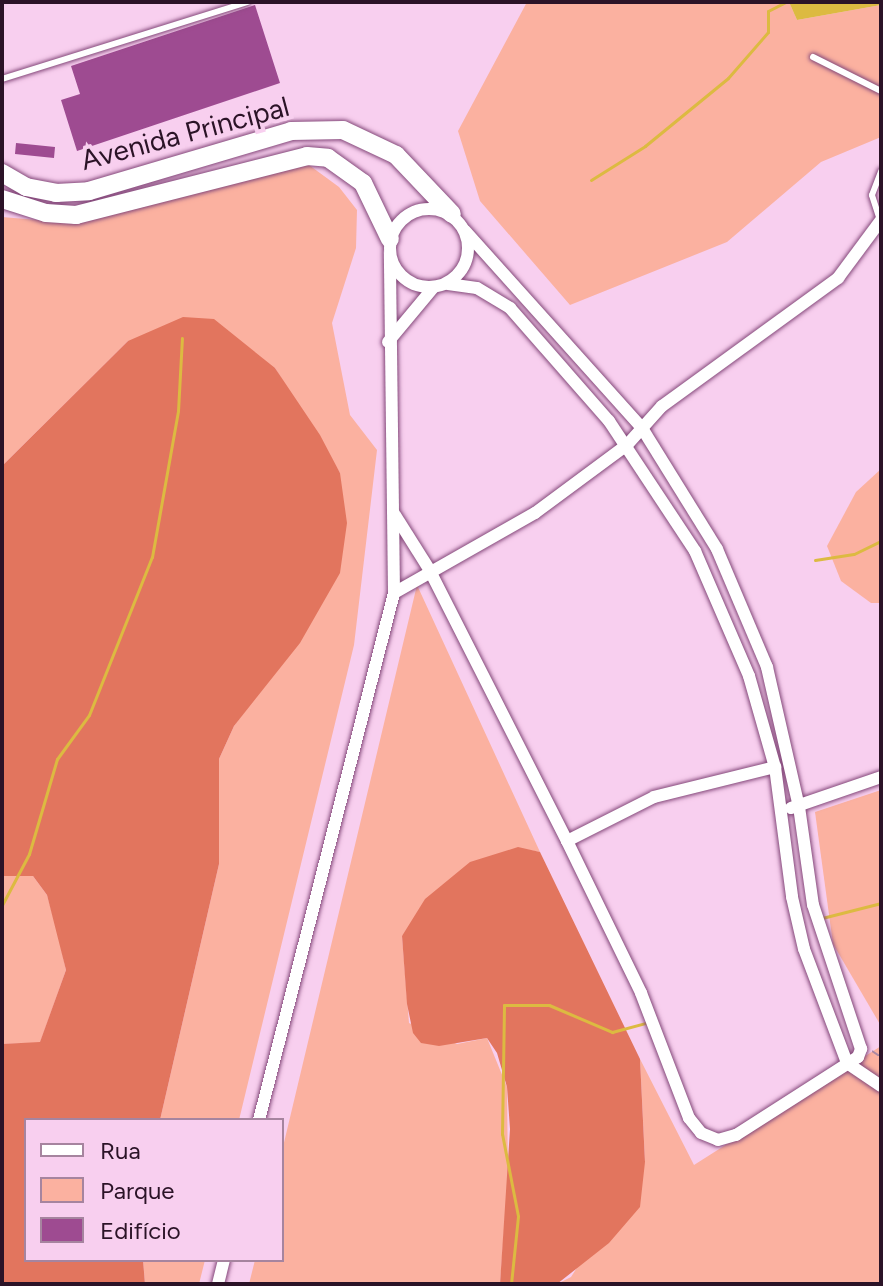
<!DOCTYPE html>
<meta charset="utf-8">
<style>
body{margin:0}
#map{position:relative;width:883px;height:1286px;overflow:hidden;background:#f8cfef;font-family:Figtree,sans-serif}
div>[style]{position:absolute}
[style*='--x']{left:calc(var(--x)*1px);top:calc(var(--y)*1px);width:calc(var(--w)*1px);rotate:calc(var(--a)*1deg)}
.green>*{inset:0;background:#fbb1a0}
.forest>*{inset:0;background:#e2755e}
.water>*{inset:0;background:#dcba41}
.stream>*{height:3px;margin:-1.5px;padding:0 1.5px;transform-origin:1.5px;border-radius:1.5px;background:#dcba41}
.building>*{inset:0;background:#9e4b91}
.path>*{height:2px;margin-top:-1px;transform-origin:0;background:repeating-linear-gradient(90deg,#aa87a3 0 8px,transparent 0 12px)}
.roads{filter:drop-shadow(0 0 2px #84487a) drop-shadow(0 0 2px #84487a)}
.lane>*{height:6px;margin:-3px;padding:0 3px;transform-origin:3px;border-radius:3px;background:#fff}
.street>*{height:12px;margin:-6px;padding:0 6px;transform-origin:6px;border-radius:6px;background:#fff}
.street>.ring{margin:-6px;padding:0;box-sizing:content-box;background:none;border:12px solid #fff;border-radius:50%}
.secondary>*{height:18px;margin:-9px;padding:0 9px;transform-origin:9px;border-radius:9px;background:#fff}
span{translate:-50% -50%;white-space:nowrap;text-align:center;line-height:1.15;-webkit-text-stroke:8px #f8cfef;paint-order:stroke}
.street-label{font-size:28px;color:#2b1327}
.frame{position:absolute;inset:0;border:4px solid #2b1327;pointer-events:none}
.legend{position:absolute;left:24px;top:1118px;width:260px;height:144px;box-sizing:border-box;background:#f8cfef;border:2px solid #a6849f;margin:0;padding:10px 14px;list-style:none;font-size:24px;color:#2b1327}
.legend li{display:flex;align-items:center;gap:16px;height:40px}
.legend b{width:40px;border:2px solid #a6849f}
</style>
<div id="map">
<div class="green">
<div style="clip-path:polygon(527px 2px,789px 2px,797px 20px,881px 5px,881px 137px,821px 162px,727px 242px,570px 305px,480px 201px,458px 131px)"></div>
<div style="clip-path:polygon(309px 165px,339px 187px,357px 210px,356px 248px,332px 323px,350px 415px,377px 450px,354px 645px,239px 1120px,160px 1120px,219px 864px,219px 759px,234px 726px,255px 697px,340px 473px,275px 368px,128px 341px,2px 466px,2px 217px,73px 223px)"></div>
<div style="clip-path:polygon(881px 469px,881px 603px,871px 603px,841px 581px,827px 546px,856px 492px)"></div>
<div style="clip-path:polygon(417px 585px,540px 852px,518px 848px,402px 936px,409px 1023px,457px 1044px,487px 1038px,507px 1087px,508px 1178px,500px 1284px,249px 1284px,255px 1260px,282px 1260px,282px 1151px)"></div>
<div style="clip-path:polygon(881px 790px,881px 1026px,833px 944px,815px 812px)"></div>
<div style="clip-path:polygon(2px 876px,33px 876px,47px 895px,58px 934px,66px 970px,40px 1043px,2px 1044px)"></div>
<div style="clip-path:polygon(881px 1046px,881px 1284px,557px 1284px,571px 1277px,645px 1162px,640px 1059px,694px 1165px)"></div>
<div style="clip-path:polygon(143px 1260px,205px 1260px,199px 1284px,145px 1284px)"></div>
</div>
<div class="forest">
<div style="clip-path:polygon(183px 317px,214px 319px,275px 368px,320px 435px,340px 473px,347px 523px,340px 573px,300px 643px,234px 726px,219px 759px,219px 864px,160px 1120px,26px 1120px,26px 1260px,143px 1260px,145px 1284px,2px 1284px,2px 1044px,40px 1042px,66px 970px,47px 895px,33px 876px,2px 876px,2px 466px,128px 341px)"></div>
<div style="clip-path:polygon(518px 847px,540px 852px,640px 1059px,645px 1162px,640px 1207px,609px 1243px,557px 1284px,500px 1284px,510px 1129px,507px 1087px,497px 1053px,487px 1038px,439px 1046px,421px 1043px,413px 1033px,407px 1004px,402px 936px,425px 899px,470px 862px)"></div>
</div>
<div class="water">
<div style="clip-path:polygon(789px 2px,881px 2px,881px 5px,797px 20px)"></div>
</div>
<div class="stream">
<div style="--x:591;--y:180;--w:64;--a:-32.2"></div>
<div style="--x:645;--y:146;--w:107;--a:-39.3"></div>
<div style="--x:728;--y:78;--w:61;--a:-49"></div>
<div style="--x:768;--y:32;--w:21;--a:-90"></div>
<div style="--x:768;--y:11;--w:20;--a:-27"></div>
<div style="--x:815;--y:560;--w:39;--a:-9"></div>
<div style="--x:854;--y:554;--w:30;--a:-26"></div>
<div style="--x:2;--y:905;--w:58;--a:-62.1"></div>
<div style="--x:29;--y:854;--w:99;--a:-73.6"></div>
<div style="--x:57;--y:759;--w:54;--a:-54"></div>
<div style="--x:89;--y:715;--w:170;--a:-68.3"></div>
<div style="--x:152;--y:557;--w:148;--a:-79.9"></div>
<div style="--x:178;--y:411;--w:73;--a:-86.9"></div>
<div style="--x:822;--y:918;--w:61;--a:-14.3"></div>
<div style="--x:511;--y:1284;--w:68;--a:-84.1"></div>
<div style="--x:518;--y:1216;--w:84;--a:-101"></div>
<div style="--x:502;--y:1134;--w:129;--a:-89.1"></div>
<div style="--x:504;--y:1005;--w:45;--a:0"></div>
<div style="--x:549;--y:1005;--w:69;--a:23.2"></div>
<div style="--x:612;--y:1032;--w:38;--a:-15"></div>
</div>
<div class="building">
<div style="clip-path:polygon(255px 5px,280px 83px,77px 151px,61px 100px,80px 94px,71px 66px)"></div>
<div style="clip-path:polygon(16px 143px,55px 147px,54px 158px,15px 154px)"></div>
</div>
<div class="path">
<div style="--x:872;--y:1051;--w:11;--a:34"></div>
</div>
<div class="roads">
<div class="lane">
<div style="--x:813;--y:57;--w:76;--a:26.6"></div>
<div style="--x:2;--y:79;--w:257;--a:-17.4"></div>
<div style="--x:880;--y:220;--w:26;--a:-108"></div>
<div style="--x:872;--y:195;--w:26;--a:-69"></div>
</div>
<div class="street">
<div class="ring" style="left:390px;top:209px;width:66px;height:66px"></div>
<div style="--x:448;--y:284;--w:29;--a:8"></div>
<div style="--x:477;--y:288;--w:39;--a:31"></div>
<div style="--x:510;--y:308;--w:150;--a:48.8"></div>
<div style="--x:609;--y:421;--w:156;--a:56.5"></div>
<div style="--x:695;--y:551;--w:136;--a:66.6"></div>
<div style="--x:749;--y:676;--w:95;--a:74.1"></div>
<div style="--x:775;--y:767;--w:131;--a:82.5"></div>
<div style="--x:792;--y:897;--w:53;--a:77"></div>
<div style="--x:804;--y:949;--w:122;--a:69.3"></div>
<div style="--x:847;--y:1063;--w:41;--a:34.1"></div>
<div style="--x:388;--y:342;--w:70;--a:-50.2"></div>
<div style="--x:395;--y:515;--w:64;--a:57.8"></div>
<div style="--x:429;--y:569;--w:305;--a:63.1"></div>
<div style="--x:567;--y:841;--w:169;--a:64"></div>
<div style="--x:641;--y:993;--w:134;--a:69"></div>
<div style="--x:689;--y:1118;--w:19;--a:51"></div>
<div style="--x:701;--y:1133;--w:18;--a:22"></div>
<div style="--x:718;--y:1140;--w:19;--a:-16"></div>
<div style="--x:736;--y:1135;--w:145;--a:-32.6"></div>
<div style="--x:858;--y:1057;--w:9;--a:-69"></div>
<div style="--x:861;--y:1049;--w:152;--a:-108.4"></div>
<div style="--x:813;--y:905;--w:99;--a:-98.1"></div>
<div style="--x:799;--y:807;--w:144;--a:-102.9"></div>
<div style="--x:767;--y:667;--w:128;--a:-113"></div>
<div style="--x:717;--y:549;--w:142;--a:-121.8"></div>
<div style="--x:642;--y:428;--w:265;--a:-131.9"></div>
<div style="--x:394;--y:593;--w:162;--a:-29.6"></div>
<div style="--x:535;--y:513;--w:114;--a:-36.5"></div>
<div style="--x:627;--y:445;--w:52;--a:-48.1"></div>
<div style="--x:662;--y:406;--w:218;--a:-36"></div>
<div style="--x:838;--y:278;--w:72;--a:-53.4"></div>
<div style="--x:791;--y:808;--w:95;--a:-19"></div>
<div style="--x:567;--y:841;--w:97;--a:-26.8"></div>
<div style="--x:654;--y:797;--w:125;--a:-13.9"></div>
<div style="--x:259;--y:1120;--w:544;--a:-75.63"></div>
<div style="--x:394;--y:593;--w:340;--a:-90.7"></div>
<div style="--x:218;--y:1284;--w:25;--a:-76"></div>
</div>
<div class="secondary">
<div style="--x:2;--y:173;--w:28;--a:30"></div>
<div style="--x:26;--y:187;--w:31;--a:11"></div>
<div style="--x:56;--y:193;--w:33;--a:-3"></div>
<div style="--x:89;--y:191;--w:211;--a:-16.5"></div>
<div style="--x:291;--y:131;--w:52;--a:-1.1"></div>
<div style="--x:343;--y:130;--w:59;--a:25.3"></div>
<div style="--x:396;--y:155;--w:81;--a:46.5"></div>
<div style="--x:2;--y:199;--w:46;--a:17.7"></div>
<div style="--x:46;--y:213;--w:30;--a:4"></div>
<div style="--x:76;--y:215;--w:238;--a:-14.3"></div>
<div style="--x:307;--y:156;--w:21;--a:5"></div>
<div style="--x:328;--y:158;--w:43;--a:35.5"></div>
<div style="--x:363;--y:183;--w:62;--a:64.3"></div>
</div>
</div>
<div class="street-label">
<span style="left:185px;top:133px;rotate:-15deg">Avenida Principal</span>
</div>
<div class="frame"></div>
<ul class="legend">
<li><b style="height:10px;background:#fff"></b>Rua</li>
<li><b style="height:22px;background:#fbb1a0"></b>Parque</li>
<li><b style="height:22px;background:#9e4b91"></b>Edifício</li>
</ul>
</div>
